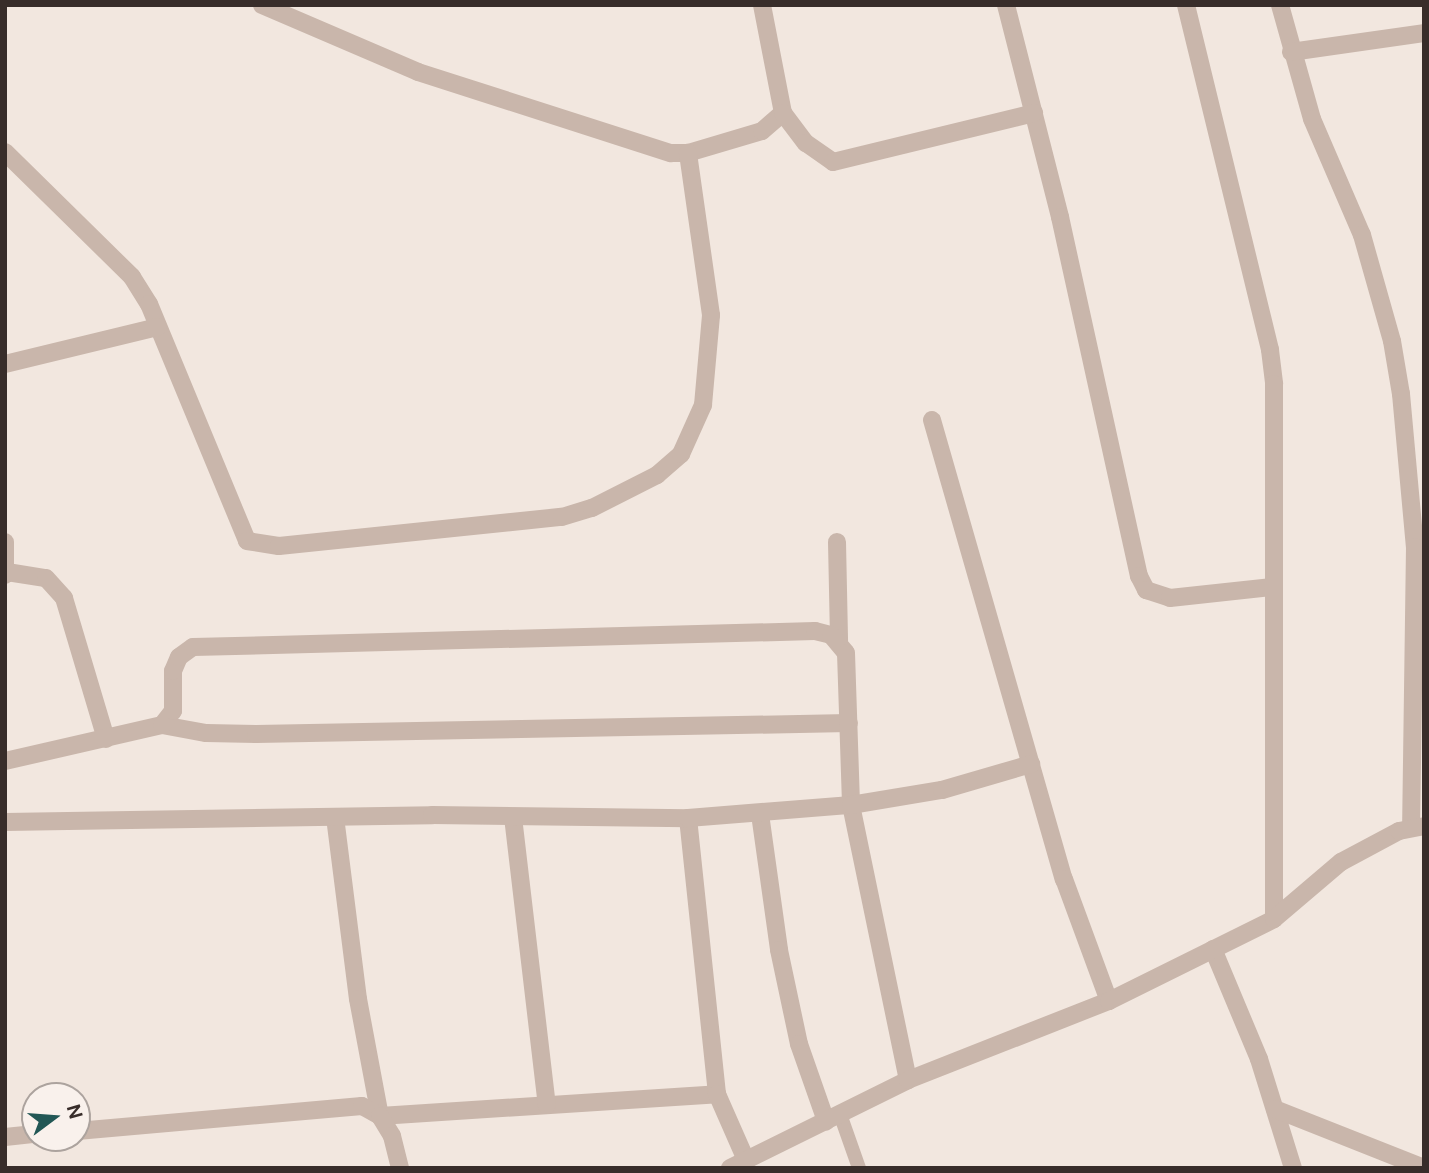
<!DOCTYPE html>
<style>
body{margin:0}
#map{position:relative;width:1429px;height:1173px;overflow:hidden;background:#f2e7df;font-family:"DM Sans",sans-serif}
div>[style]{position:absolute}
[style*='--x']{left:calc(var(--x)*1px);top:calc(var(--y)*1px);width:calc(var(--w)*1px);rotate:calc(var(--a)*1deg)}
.service>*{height:14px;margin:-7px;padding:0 7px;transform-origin:7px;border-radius:7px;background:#c9b6ab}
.minor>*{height:18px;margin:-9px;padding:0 9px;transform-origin:9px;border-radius:9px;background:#c9b6ab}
span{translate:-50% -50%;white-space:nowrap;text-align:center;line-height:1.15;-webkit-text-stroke:6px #f9f1ec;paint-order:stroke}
.frame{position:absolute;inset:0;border:7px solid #382d2a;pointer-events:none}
.north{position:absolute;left:21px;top:1082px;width:70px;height:70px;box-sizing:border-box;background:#f9f1ec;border:2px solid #aca39e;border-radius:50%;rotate:74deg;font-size:19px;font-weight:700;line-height:28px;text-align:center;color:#382d2a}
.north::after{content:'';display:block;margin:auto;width:24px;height:32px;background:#225755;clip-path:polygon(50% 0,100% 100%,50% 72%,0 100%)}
</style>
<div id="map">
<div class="service">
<div style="--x:840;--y:1114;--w:57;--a:70.6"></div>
</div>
<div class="minor">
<div style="--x:262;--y:5;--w:170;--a:23.2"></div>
<div style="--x:418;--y:72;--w:266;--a:17.8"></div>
<div style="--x:671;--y:153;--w:17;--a:0"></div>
<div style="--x:688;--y:153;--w:77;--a:-16.6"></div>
<div style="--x:762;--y:131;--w:28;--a:-41"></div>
<div style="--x:783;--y:113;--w:110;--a:-101"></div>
<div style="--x:1006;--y:5;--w:219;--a:75.7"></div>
<div style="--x:1060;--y:217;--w:368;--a:77.6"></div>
<div style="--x:1139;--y:576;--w:16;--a:63"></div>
<div style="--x:1146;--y:590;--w:25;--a:18"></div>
<div style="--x:1170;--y:598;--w:103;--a:-6.2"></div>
<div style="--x:1186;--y:5;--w:355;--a:76.3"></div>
<div style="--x:1270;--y:350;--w:34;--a:83"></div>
<div style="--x:1274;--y:384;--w:535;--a:90"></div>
<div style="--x:1280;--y:5;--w:118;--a:74.3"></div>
<div style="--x:1312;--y:119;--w:126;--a:66.7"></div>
<div style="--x:1362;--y:235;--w:110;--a:74.2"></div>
<div style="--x:1392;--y:341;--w:54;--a:80.4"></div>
<div style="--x:1401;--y:394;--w:154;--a:84.8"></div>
<div style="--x:1415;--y:547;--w:281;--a:90.8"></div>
<div style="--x:1291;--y:52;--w:134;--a:-8.1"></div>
<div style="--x:783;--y:113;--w:38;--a:53"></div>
<div style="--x:806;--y:143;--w:33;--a:35"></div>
<div style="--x:833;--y:162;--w:207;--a:-13.7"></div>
<div style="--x:5;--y:152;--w:178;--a:44.5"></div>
<div style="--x:132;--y:277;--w:32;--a:58"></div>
<div style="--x:149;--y:304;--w:256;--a:67.5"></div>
<div style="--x:247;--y:541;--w:32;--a:9"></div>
<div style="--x:279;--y:546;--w:284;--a:-5.9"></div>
<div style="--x:562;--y:517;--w:31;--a:-17"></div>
<div style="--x:592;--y:508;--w:73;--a:-26.9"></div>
<div style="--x:657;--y:475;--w:32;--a:-41"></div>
<div style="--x:681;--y:454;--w:54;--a:-65.8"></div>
<div style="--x:703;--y:405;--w:90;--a:-84.9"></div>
<div style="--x:711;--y:315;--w:164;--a:-98.1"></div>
<div style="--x:5;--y:364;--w:157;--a:-13.6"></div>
<div style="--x:932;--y:420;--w:478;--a:74"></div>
<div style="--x:1064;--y:879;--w:130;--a:69.8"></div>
<div style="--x:5;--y:542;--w:33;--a:90"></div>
<div style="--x:837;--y:542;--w:99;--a:88.8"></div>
<div style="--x:7;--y:572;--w:39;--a:9"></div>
<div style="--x:46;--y:578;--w:27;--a:48"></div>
<div style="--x:64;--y:598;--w:147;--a:73.4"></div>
<div style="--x:162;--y:725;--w:45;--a:10.3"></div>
<div style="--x:206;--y:733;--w:50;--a:1.1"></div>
<div style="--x:256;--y:734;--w:593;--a:-1.06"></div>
<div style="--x:5;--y:761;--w:161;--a:-12.9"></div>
<div style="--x:162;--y:725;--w:18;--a:-52"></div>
<div style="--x:173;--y:711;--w:40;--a:-90"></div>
<div style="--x:173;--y:671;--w:15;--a:-67"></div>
<div style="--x:179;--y:657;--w:17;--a:-36"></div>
<div style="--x:193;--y:647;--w:622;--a:-1.47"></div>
<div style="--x:815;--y:631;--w:16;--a:14"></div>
<div style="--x:831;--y:635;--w:23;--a:50"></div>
<div style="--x:846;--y:653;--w:152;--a:88.1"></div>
<div style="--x:851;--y:805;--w:281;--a:78.3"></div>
<div style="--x:760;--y:814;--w:137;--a:82"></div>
<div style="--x:779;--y:950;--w:96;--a:78"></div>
<div style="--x:799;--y:1044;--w:82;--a:70.7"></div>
<div style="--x:335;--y:817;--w:183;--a:82.8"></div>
<div style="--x:358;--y:999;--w:119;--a:79.4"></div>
<div style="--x:380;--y:1116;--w:338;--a:-3.7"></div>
<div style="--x:513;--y:817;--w:290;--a:83.3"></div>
<div style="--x:688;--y:818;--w:278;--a:84"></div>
<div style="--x:717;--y:1094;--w:72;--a:66.3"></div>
<div style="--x:5;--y:822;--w:427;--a:-0.9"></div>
<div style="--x:432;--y:815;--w:256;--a:0.7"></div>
<div style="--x:688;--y:818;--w:164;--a:-4.6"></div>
<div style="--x:851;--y:805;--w:92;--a:-9.4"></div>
<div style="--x:942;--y:790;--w:93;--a:-16.3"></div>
<div style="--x:1213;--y:949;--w:119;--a:67.3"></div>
<div style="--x:1259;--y:1059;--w:114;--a:72.7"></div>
<div style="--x:1275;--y:1109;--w:160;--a:21.6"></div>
<div style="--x:77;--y:1131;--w:286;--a:-5"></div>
<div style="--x:362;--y:1106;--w:21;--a:29"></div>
<div style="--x:380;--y:1116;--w:23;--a:59"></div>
<div style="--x:392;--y:1136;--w:33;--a:76"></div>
<div style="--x:5;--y:1137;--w:30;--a:-6"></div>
<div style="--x:730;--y:1168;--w:199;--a:-26.3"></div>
<div style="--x:908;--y:1080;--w:216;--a:-21.5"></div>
<div style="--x:1109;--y:1001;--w:184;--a:-26.4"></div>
<div style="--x:1274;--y:919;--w:88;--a:-40.4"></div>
<div style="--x:1341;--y:862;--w:66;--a:-28.1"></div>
<div style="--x:1399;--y:831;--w:25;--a:-11"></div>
</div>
<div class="frame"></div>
<div class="north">N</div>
</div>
